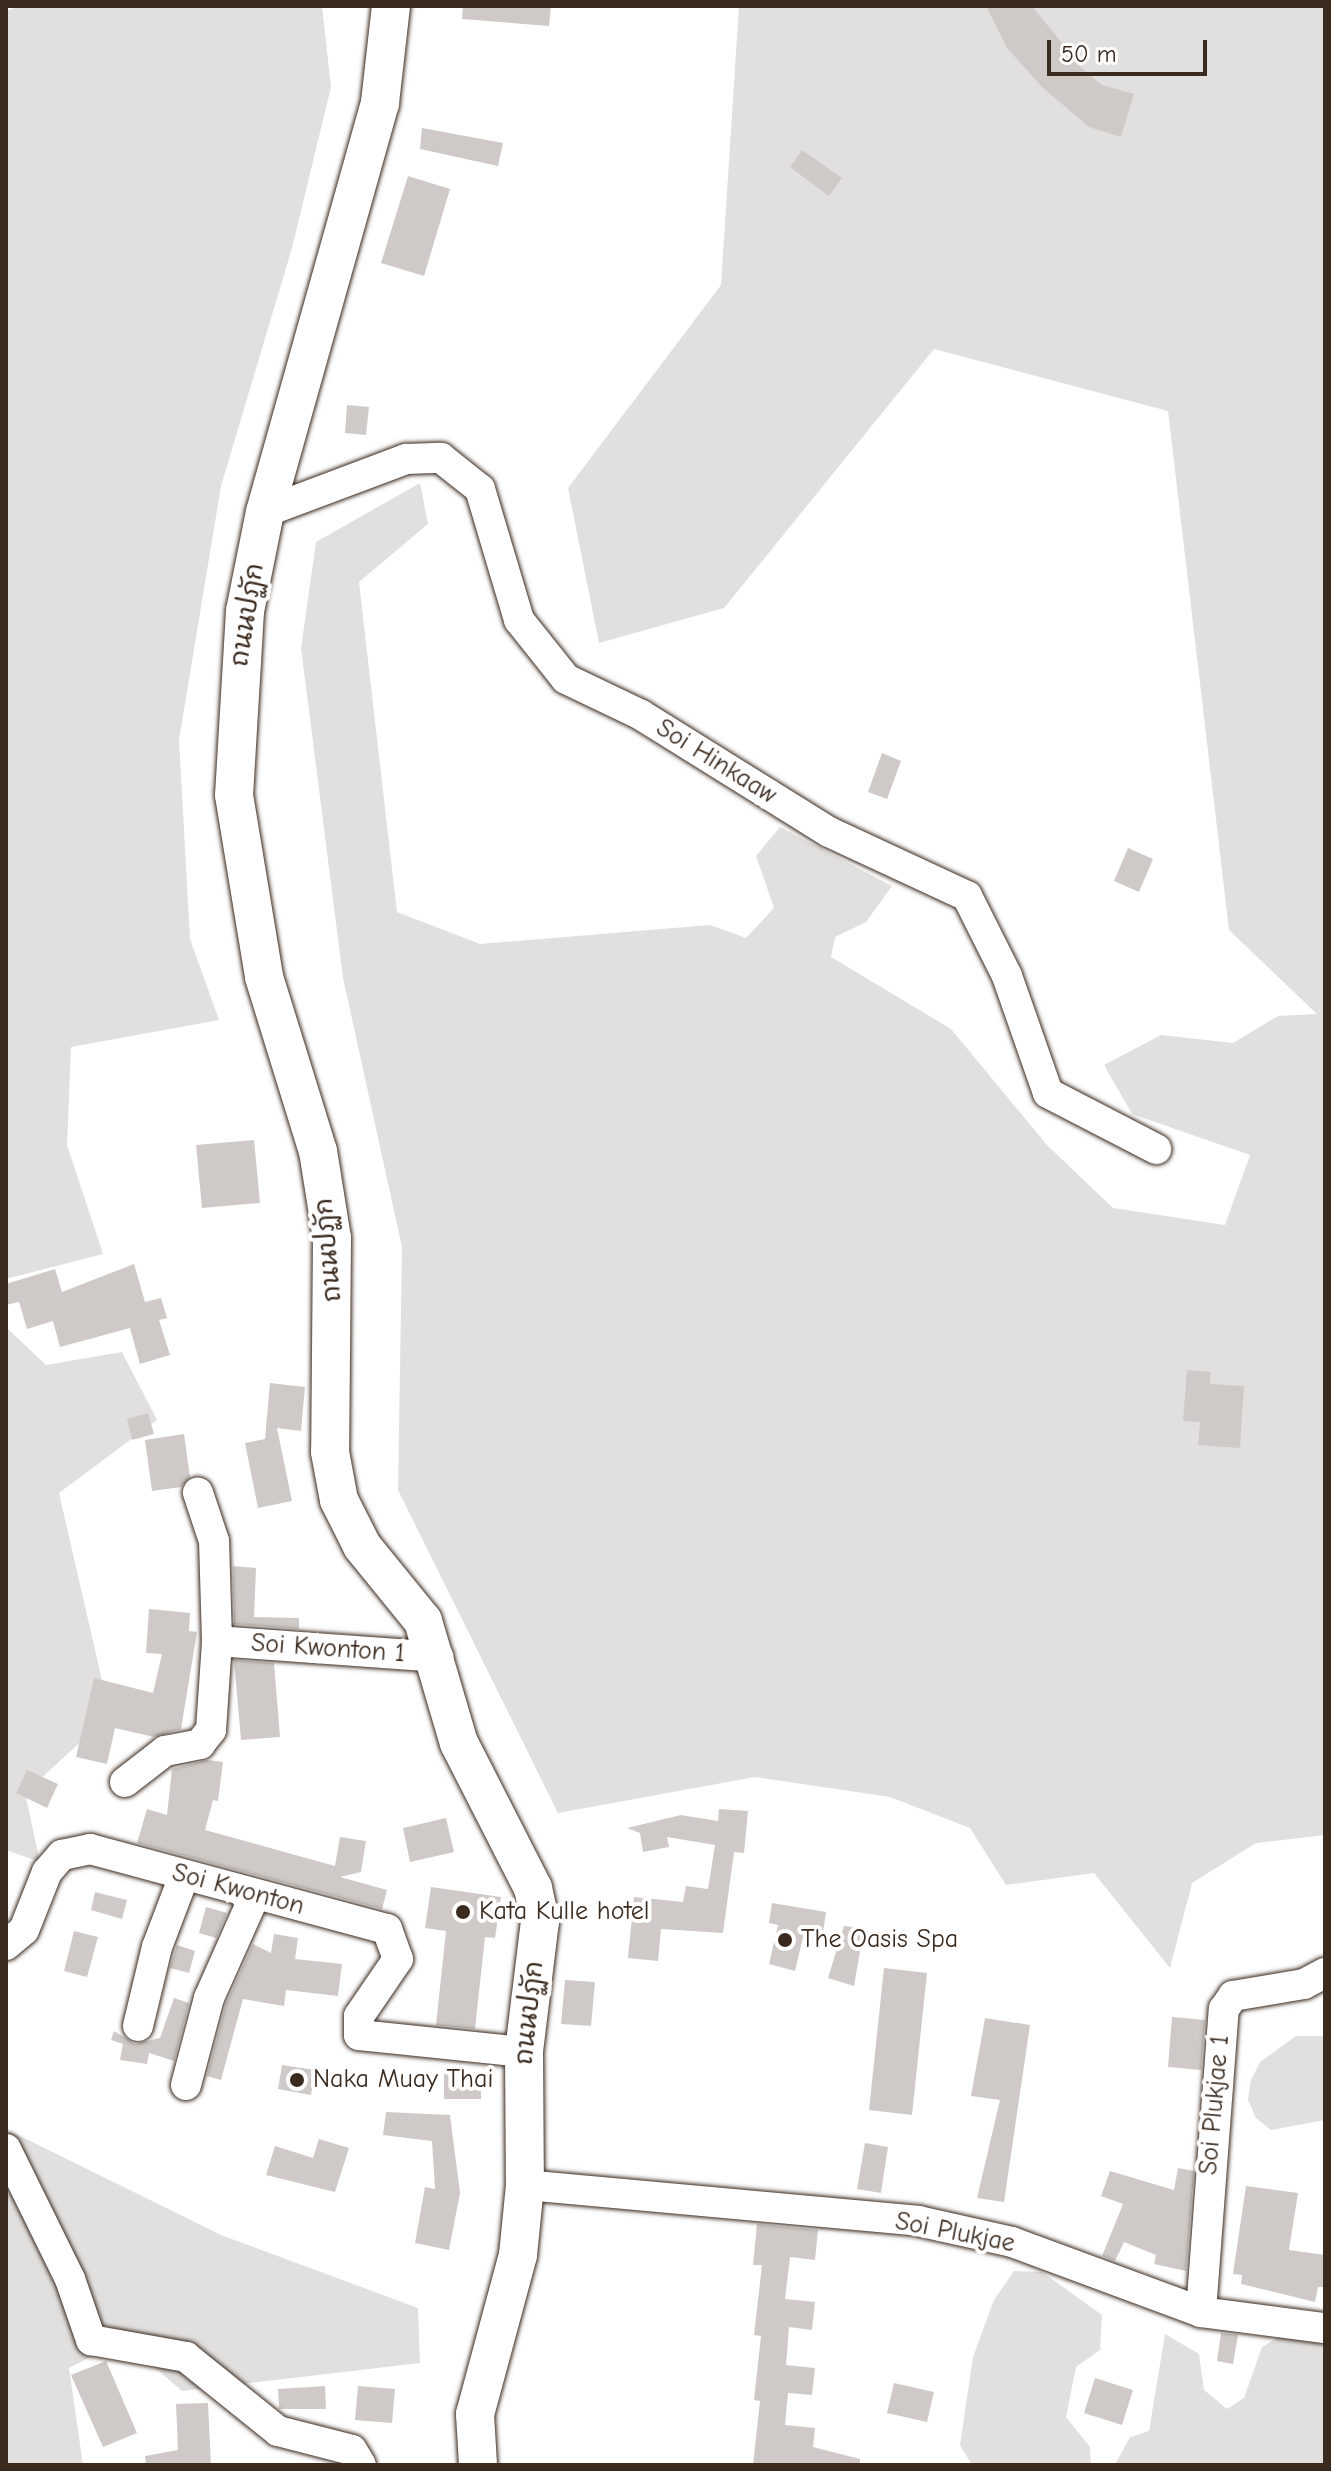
<!DOCTYPE html>
<meta charset="utf-8">
<style>
body{margin:0}
#map{position:relative;width:1331px;height:2471px;overflow:hidden;background:#fff;font-family:"Comic Neue","Playpen Sans Thai",sans-serif}
div>[style]{position:absolute}
[style*='--x']{left:calc(var(--x)*1px);top:calc(var(--y)*1px);width:calc(var(--w)*1px);rotate:calc(var(--a)*1deg)}
.green>*{inset:0;background:#e2e0de}
.building>*{inset:0;background:#cfcac7}
.roads{filter:drop-shadow(0 0 2px #3b2a1e) drop-shadow(0 0 2px #3b2a1e)}
.minor>*{height:30px;margin:-15px;padding:0 15px;transform-origin:15px;border-radius:15px;background:#fff}
.major>*{height:38px;margin:-19px;padding:0 19px;transform-origin:19px;border-radius:19px;background:#fff}
.dots>*{width:22px;height:22px;translate:-50% -50%;box-sizing:border-box;border:4px solid #fff;border-radius:50%}
span{translate:-50% -50%;white-space:nowrap;text-align:center;line-height:1.15;-webkit-text-stroke:8px #fff;paint-order:stroke}
.street-label{font-size:26px;color:#3b2a1e}
.poi-label{font-size:26px;color:#3b2a1e}
.left{translate:0 -50%;text-align:left}
.frame{position:absolute;inset:0;border:8px solid #3b2a1e;pointer-events:none}
.scale{position:absolute;left:1047px;top:40px;width:160px;height:36px;box-sizing:border-box;border:4px solid #3b2a1e;border-top:0;padding-left:10px;font-size:24px;line-height:28px;white-space:nowrap;color:#3b2a1e;-webkit-text-stroke:6px #fff;paint-order:stroke}
</style>
<div id="map">
<div class="green">
<div style="clip-path:polygon(21px 6px,322px 6px,331px 87px,292px 248px,221px 486px,179px 740px,190px 939px,219px 1020px,71px 1047px,67px 1145px,103px 1254px,6px 1279px,6px 11px)"></div>
<div style="clip-path:polygon(739px 6px,1325px 6px,1325px 1835px,1256px 1843px,1192px 1883px,1170px 1968px,1094px 1873px,1006px 1885px,970px 1828px,890px 1797px,755px 1777px,558px 1813px,398px 1490px,402px 1247px,343px 978px,301px 648px,316px 542px,420px 483px,428px 524px,359px 582px,397px 912px,480px 944px,710px 925px,746px 938px,774px 908px,756px 856px,780px 827px,892px 886px,866px 922px,835px 937px,831px 957px,951px 1029px,1047px 1145px,1113px 1208px,1225px 1225px,1250px 1155px,1132px 1114px,1104px 1065px,1161px 1035px,1233px 1043px,1278px 1016px,1317px 1014px,1229px 930px,1168px 411px,934px 349px,724px 608px,599px 643px,568px 488px,721px 285px)"></div>
<div style="clip-path:polygon(6px 1327px,46px 1365px,122px 1352px,157px 1420px,59px 1493px,110px 1715px,25px 1793px,40px 1862px,6px 1850px)"></div>
<div style="clip-path:polygon(1296px 2036px,1325px 2036px,1325px 2120px,1271px 2130px,1256px 2118px,1248px 2100px,1251px 2080px,1260px 2062px)"></div>
<div style="clip-path:polygon(6px 2129px,221px 2235px,418px 2308px,420px 2363px,182px 2391px,123px 2340px,69px 2368px,83px 2465px,6px 2465px)"></div>
<div style="clip-path:polygon(1014px 2271px,1042px 2272px,1102px 2315px,1100px 2350px,1076px 2367px,1066px 2417px,1090px 2447px,1091px 2465px,972px 2465px,960px 2445px,973px 2357px,994px 2300px)"></div>
<div style="clip-path:polygon(1165px 2334px,1199px 2354px,1204px 2390px,1227px 2409px,1244px 2398px,1262px 2347px,1279px 2337px,1325px 2342px,1325px 2465px,1115px 2465px,1130px 2437px,1149px 2431px)"></div>
</div>
<div class="building">
<div style="clip-path:polygon(463px 6px,551px 6px,549px 26px,462px 19px)"></div>
<div style="clip-path:polygon(986px 6px,1032px 6px,1066px 48px,1063px 52px,1102px 85px,1134px 94px,1121px 137px,1089px 127px,1042px 87px,1007px 48px)"></div>
<div style="clip-path:polygon(422px 128px,503px 143px,498px 166px,420px 149px)"></div>
<div style="clip-path:polygon(802px 150px,842px 178px,829px 196px,790px 167px)"></div>
<div style="clip-path:polygon(408px 176px,450px 189px,424px 276px,381px 263px)"></div>
<div style="clip-path:polygon(347px 405px,369px 407px,366px 435px,345px 433px)"></div>
<div style="clip-path:polygon(882px 753px,901px 761px,887px 799px,868px 792px)"></div>
<div style="clip-path:polygon(1128px 848px,1153px 859px,1139px 892px,1114px 881px)"></div>
<div style="clip-path:polygon(254px 1140px,260px 1203px,202px 1208px,196px 1145px)"></div>
<div style="clip-path:polygon(134px 1264px,145px 1302px,161px 1298px,167px 1318px,159px 1320px,170px 1355px,140px 1364px,130px 1328px,60px 1347px,53px 1321px,27px 1329px,19px 1302px,6px 1305px,6px 1284px,55px 1269px,62px 1292px)"></div>
<div style="clip-path:polygon(1187px 1370px,1211px 1372px,1210px 1384px,1244px 1386px,1240px 1448px,1198px 1445px,1200px 1422px,1183px 1421px)"></div>
<div style="clip-path:polygon(270px 1383px,305px 1387px,301px 1431px,277px 1428px,292px 1501px,258px 1508px,245px 1443px,265px 1439px)"></div>
<div style="clip-path:polygon(148px 1413px,154px 1434px,132px 1440px,127px 1419px)"></div>
<div style="clip-path:polygon(184px 1434px,190px 1477px,181px 1487px,152px 1491px,145px 1440px)"></div>
<div style="clip-path:polygon(233px 1566px,256px 1568px,254px 1617px,299px 1618px,299px 1629px,234px 1624px)"></div>
<div style="clip-path:polygon(149px 1609px,190px 1613px,189px 1631px,197px 1632px,181px 1729px,154px 1737px,115px 1728px,107px 1764px,76px 1757px,94px 1678px,153px 1693px,162px 1654px,146px 1653px)"></div>
<div style="clip-path:polygon(234px 1660px,274px 1663px,280px 1737px,241px 1740px)"></div>
<div style="clip-path:polygon(207px 1760px,223px 1762px,218px 1801px,213px 1800px,205px 1830px,335px 1866px,340px 1837px,366px 1841px,361px 1872px,340px 1877px,387px 1890px,382px 1909px,137px 1843px,147px 1809px,167px 1815px,172px 1769px)"></div>
<div style="clip-path:polygon(27px 1770px,58px 1784px,47px 1808px,16px 1793px)"></div>
<div style="clip-path:polygon(719px 1809px,748px 1811px,744px 1853px,734px 1852px,723px 1933px,661px 1929px,658px 1961px,628px 1958px,634px 1897px,683px 1902px,686px 1886px,708px 1889px,715px 1845px,667px 1837px,669px 1847px,643px 1852px,640px 1833px,627px 1828px,681px 1815px,718px 1821px)"></div>
<div style="clip-path:polygon(446px 1818px,454px 1852px,410px 1862px,403px 1828px)"></div>
<div style="clip-path:polygon(431px 1887px,501px 1897px,495px 1938px,485px 1937px,475px 2029px,436px 2025px,446px 1931px,425px 1928px)"></div>
<div style="clip-path:polygon(95px 1892px,127px 1900px,122px 1919px,91px 1910px)"></div>
<div style="clip-path:polygon(772px 1903px,826px 1912px,823px 1932px,805px 1929px,795px 1971px,769px 1964px,778px 1925px,769px 1923px)"></div>
<div style="clip-path:polygon(206px 1907px,227px 1913px,216px 1938px,199px 1933px)"></div>
<div style="clip-path:polygon(844px 1926px,864px 1928px,854px 1986px,828px 1978px)"></div>
<div style="clip-path:polygon(74px 1931px,98px 1937px,87px 1977px,64px 1971px)"></div>
<div style="clip-path:polygon(274px 1934px,298px 1938px,295px 1959px,342px 1964px,338px 1996px,286px 1990px,284px 2006px,243px 1999px,221px 2080px,207px 2076px,226px 2004px,253px 1944px,271px 1953px)"></div>
<div style="clip-path:polygon(177px 1945px,195px 1951px,189px 1973px,170px 1968px)"></div>
<div style="clip-path:polygon(884px 1968px,927px 1973px,912px 2115px,869px 2110px)"></div>
<div style="clip-path:polygon(565px 1980px,595px 1982px,591px 2026px,561px 2024px)"></div>
<div style="clip-path:polygon(174px 1998px,189px 2003px,174px 2061px,149px 2053px,147px 2064px,120px 2060px,123px 2044px,111px 2040px,114px 2031px,135px 2044px,160px 2038px)"></div>
<div style="clip-path:polygon(1172px 2017px,1205px 2020px,1201px 2070px,1168px 2067px)"></div>
<div style="clip-path:polygon(985px 2018px,1030px 2025px,1004px 2202px,977px 2198px,1000px 2100px,971px 2096px)"></div>
<div style="clip-path:polygon(282px 2065px,315px 2070px,311px 2095px,278px 2089px)"></div>
<div style="clip-path:polygon(444px 2072px,481px 2072px,481px 2099px,444px 2099px)"></div>
<div style="clip-path:polygon(386px 2112px,450px 2115px,460px 2193px,449px 2250px,415px 2243px,425px 2187px,435px 2189px,432px 2141px,383px 2135px)"></div>
<div style="clip-path:polygon(319px 2139px,349px 2148px,335px 2192px,266px 2175px,275px 2146px,313px 2158px)"></div>
<div style="clip-path:polygon(865px 2143px,888px 2147px,881px 2193px,857px 2189px)"></div>
<div style="clip-path:polygon(1178px 2168px,1194px 2171px,1186px 2271px,1154px 2264px,1156px 2255px,1124px 2242px,1115px 2261px,1102px 2256px,1123px 2204px,1101px 2196px,1110px 2171px,1174px 2190px)"></div>
<div style="clip-path:polygon(1246px 2186px,1298px 2193px,1289px 2250px,1325px 2255px,1325px 2287px,1318px 2287px,1315px 2302px,1241px 2284px,1242px 2275px,1233px 2274px)"></div>
<div style="clip-path:polygon(757px 2224px,818px 2230px,815px 2260px,790px 2257px,785px 2299px,815px 2302px,812px 2330px,789px 2327px,786px 2365px,815px 2368px,812px 2395px,788px 2393px,785px 2425px,815px 2428px,813px 2447px,860px 2459px,860px 2465px,753px 2465px,760px 2401px,754px 2400px,761px 2336px,754px 2335px,762px 2265px,753px 2265px)"></div>
<div style="clip-path:polygon(1221px 2333px,1238px 2335px,1233px 2364px,1217px 2361px)"></div>
<div style="clip-path:polygon(106px 2361px,137px 2433px,103px 2447px,71px 2375px)"></div>
<div style="clip-path:polygon(1095px 2378px,1133px 2390px,1122px 2425px,1084px 2413px)"></div>
<div style="clip-path:polygon(894px 2383px,934px 2392px,927px 2422px,887px 2413px)"></div>
<div style="clip-path:polygon(325px 2386px,326px 2409px,279px 2409px,278px 2389px)"></div>
<div style="clip-path:polygon(358px 2386px,395px 2389px,392px 2423px,355px 2420px)"></div>
<div style="clip-path:polygon(208px 2403px,211px 2465px,146px 2465px,145px 2456px,178px 2450px,176px 2404px)"></div>
</div>
<div class="roads">
<div class="minor">
<div style="--x:265;--y:512;--w:151;--a:-20.6"></div>
<div style="--x:406;--y:459;--w:35;--a:-2"></div>
<div style="--x:441;--y:458;--w:50;--a:38.5"></div>
<div style="--x:480;--y:489;--w:137;--a:73.4"></div>
<div style="--x:519;--y:620;--w:75;--a:51.5"></div>
<div style="--x:566;--y:679;--w:83;--a:25.6"></div>
<div style="--x:641;--y:715;--w:221;--a:31.9"></div>
<div style="--x:829;--y:832;--w:152;--a:24.9"></div>
<div style="--x:967;--y:896;--w:89;--a:63.4"></div>
<div style="--x:1007;--y:976;--w:124;--a:70.7"></div>
<div style="--x:1048;--y:1093;--w:122;--a:27.4"></div>
<div style="--x:217;--y:1641;--w:222;--a:4.1"></div>
<div style="--x:125;--y:1782;--w:51;--a:-37.8"></div>
<div style="--x:165;--y:1751;--w:36;--a:-11"></div>
<div style="--x:200;--y:1744;--w:18;--a:-52"></div>
<div style="--x:211;--y:1730;--w:89;--a:-86.1"></div>
<div style="--x:217;--y:1641;--w:100;--a:-91.7"></div>
<div style="--x:214;--y:1541;--w:51;--a:-108.4"></div>
<div style="--x:6;--y:1945;--w:23;--a:-40"></div>
<div style="--x:24;--y:1930;--w:62;--a:-68.4"></div>
<div style="--x:47;--y:1872;--w:23;--a:-49"></div>
<div style="--x:62;--y:1855;--w:29;--a:-12"></div>
<div style="--x:90;--y:1849;--w:308;--a:15.1"></div>
<div style="--x:387;--y:1929;--w:32;--a:70"></div>
<div style="--x:398;--y:1959;--w:69;--a:124.4"></div>
<div style="--x:359;--y:2016;--w:19;--a:90"></div>
<div style="--x:359;--y:2035;--w:166;--a:5.9"></div>
<div style="--x:138;--y:2026;--w:81;--a:-76.5"></div>
<div style="--x:157;--y:1947;--w:76;--a:-69.2"></div>
<div style="--x:186;--y:2085;--w:90;--a:-75.2"></div>
<div style="--x:209;--y:1998;--w:111;--a:-66"></div>
<div style="--x:6;--y:2149;--w:145;--a:63.8"></div>
<div style="--x:70;--y:2279;--w:65;--a:71"></div>
<div style="--x:91;--y:2340;--w:97;--a:10.1"></div>
<div style="--x:186;--y:2357;--w:118;--a:38.8"></div>
<div style="--x:278;--y:2431;--w:76;--a:14.4"></div>
<div style="--x:352;--y:2450;--w:17;--a:59"></div>
<div style="--x:525;--y:2185;--w:395;--a:5.2"></div>
<div style="--x:918;--y:2221;--w:96;--a:12.6"></div>
<div style="--x:1012;--y:2242;--w:202;--a:20.3"></div>
<div style="--x:1201;--y:2312;--w:125;--a:7.4"></div>
<div style="--x:1201;--y:2312;--w:304;--a:-85.7"></div>
<div style="--x:1224;--y:2009;--w:16;--a:-55"></div>
<div style="--x:1233;--y:1996;--w:72;--a:-9.6"></div>
<div style="--x:1304;--y:1984;--w:24;--a:-28"></div>
</div>
<div class="major">
<div style="--x:391;--y:6;--w:98;--a:96.5"></div>
<div style="--x:380;--y:103;--w:425;--a:105.7"></div>
<div style="--x:265;--y:512;--w:101;--a:101.4"></div>
<div style="--x:245;--y:611;--w:184;--a:93.4"></div>
<div style="--x:234;--y:795;--w:184;--a:80.6"></div>
<div style="--x:264;--y:977;--w:182;--a:72.8"></div>
<div style="--x:318;--y:1151;--w:88;--a:80.9"></div>
<div style="--x:332;--y:1238;--w:214;--a:90.5"></div>
<div style="--x:330;--y:1452;--w:49;--a:79.4"></div>
<div style="--x:339;--y:1500;--w:51;--a:63.4"></div>
<div style="--x:362;--y:1546;--w:97;--a:50.9"></div>
<div style="--x:423;--y:1621;--w:127;--a:73.6"></div>
<div style="--x:459;--y:1743;--w:163;--a:63"></div>
<div style="--x:533;--y:1888;--w:34;--a:78"></div>
<div style="--x:540;--y:1921;--w:132;--a:97"></div>
<div style="--x:524;--y:2052;--w:133;--a:89.6"></div>
<div style="--x:525;--y:2185;--w:70;--a:95.7"></div>
<div style="--x:518;--y:2255;--w:165;--a:105.1"></div>
<div style="--x:475;--y:2414;--w:51;--a:86.6"></div>
</div>
</div>
<div class="dots">
<div style="left:463px;top:1912px;background:#3b2a1e"></div>
<div style="left:785px;top:1940px;background:#3b2a1e"></div>
<div style="left:297px;top:2080px;background:#3b2a1e"></div>
</div>
<div class="street-label">
<span style="left:248px;top:615px;rotate:-81deg">ถนนปฏัก</span>
<span style="left:716px;top:762px;rotate:32deg">Soi Hinkaaw</span>
<span style="left:329px;top:1250px;rotate:-95deg">ถนนปฏัก</span>
<span style="left:328px;top:1649px;rotate:4deg">Soi Kwonton 1</span>
<span style="left:238px;top:1890px;rotate:15deg">Soi Kwonton</span>
<span style="left:530px;top:2013px;rotate:-84deg">ถนนปฏัก</span>
<span style="left:1215px;top:2105px;rotate:-85deg">Soi Plukjae 1</span>
<span style="left:955px;top:2233px;rotate:11deg">Soi Plukjae</span>
</div>
<div class="poi-label">
<span class="left" style="left:479px;top:1912px">Kata Kulle hotel</span>
<span class="left" style="left:801px;top:1940px">The Oasis Spa</span>
<span class="left" style="left:313px;top:2080px">Naka Muay Thai</span>
</div>
<div class="frame"></div>
<div class="scale">50 m</div>
</div>
